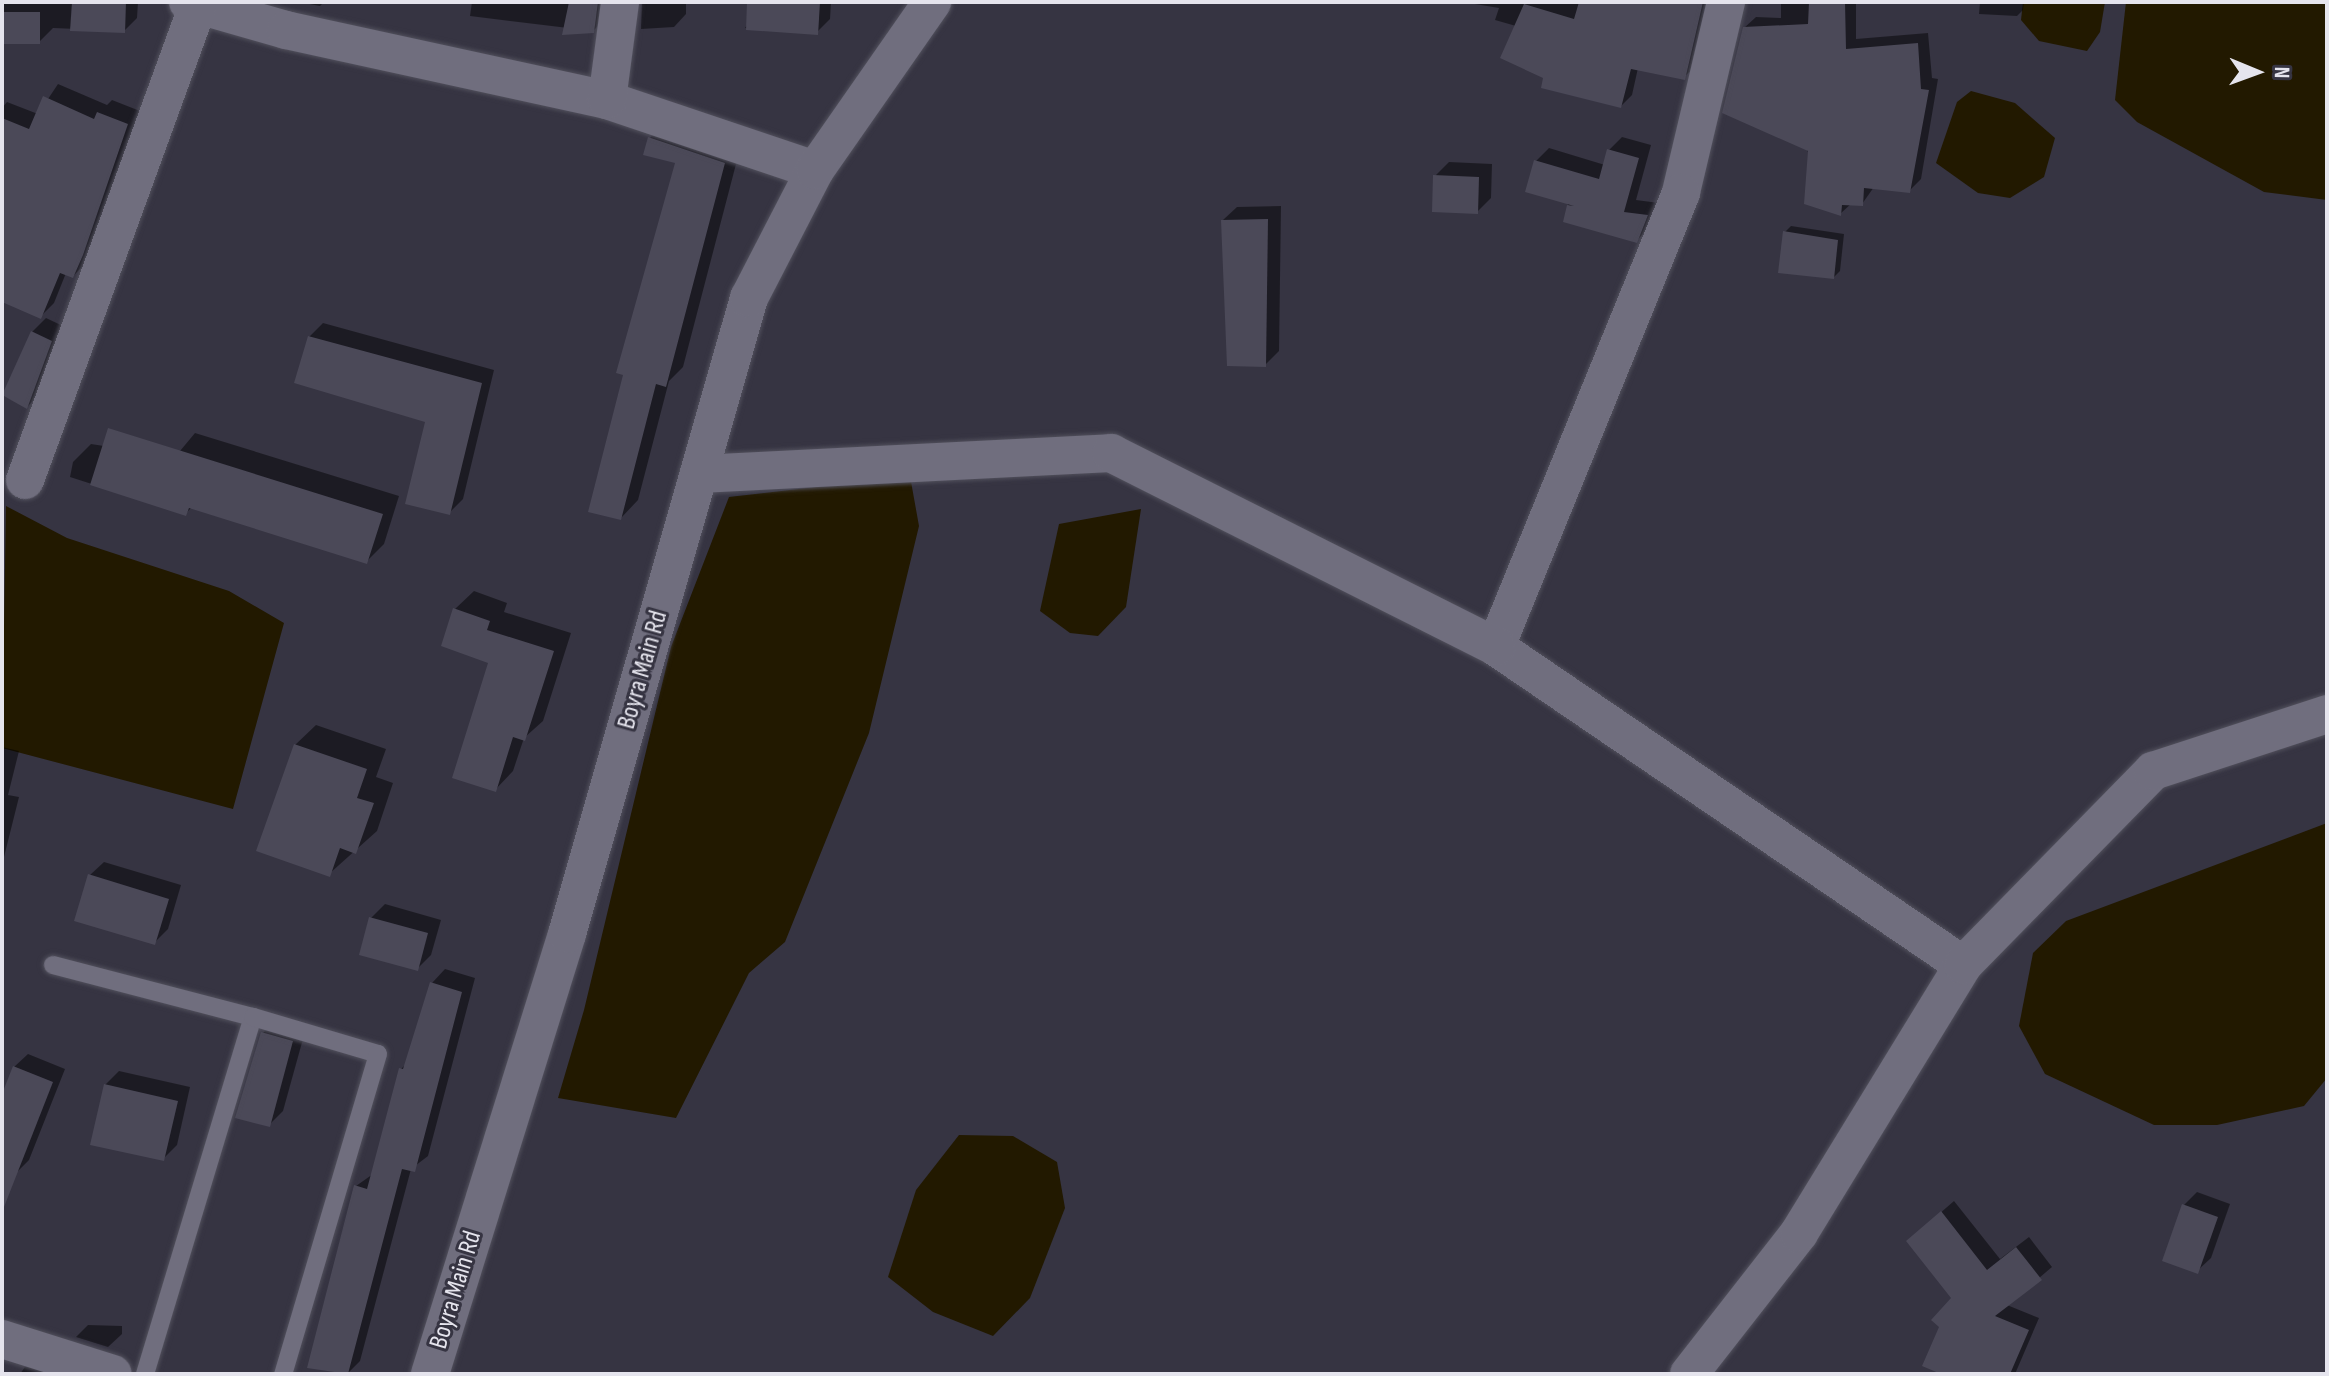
<!DOCTYPE html>
<style>
body{margin:0}
#map{position:relative;width:2329px;height:1376px;overflow:hidden;background:#363442;font-family:"Sofia Sans Condensed",sans-serif}
div>[style]{position:absolute}
[style*='--x']{left:calc(var(--x)*1px);top:calc(var(--y)*1px);width:calc(var(--w)*1px);rotate:calc(var(--a)*1deg)}
.water>*{inset:0;background:#221900}
.shadow>*{inset:0;background:#0007}
.building>*{inset:0;background:#4b4958}
.roads{filter:drop-shadow(0 0 2px #51505c) drop-shadow(0 0 2px #51505c)}
.lane>*{height:18px;margin:-9px;padding:0 9px;transform-origin:9px;border-radius:9px;background:#706e7e}
.street>*{height:38px;margin:-19px;padding:0 19px;transform-origin:19px;border-radius:19px;background:#706e7e}
span{translate:-50% -50%;white-space:nowrap;text-align:center;line-height:1.15;-webkit-text-stroke:6px #363442;paint-order:stroke}
.street-label{font-size:26px;color:#e5e4ed}
.frame{position:absolute;inset:0;border:4px solid #e5e4ed;pointer-events:none}
.north{position:absolute;left:2217px;top:32px;width:80px;height:80px;-webkit-text-stroke:6px #363442;paint-order:stroke;rotate:91deg;font-size:22px;font-weight:700;line-height:32px;text-align:center;color:#e5e4ed}
.north::after{content:'';display:block;margin:auto;width:28px;height:36px;background:#e5e4ed;clip-path:polygon(50% 0,100% 100%,50% 72%,0 100%)}
</style>
<div id="map">
<div class="water">
<div style="clip-path:polygon(2023px 2px,2105px 2px,2100px 32px,2087px 51px,2039px 41px,2021px 20px)"></div>
<div style="clip-path:polygon(2126px 2px,2327px 2px,2327px 200px,2264px 192px,2137px 122px,2115px 100px)"></div>
<div style="clip-path:polygon(1971px 91px,2015px 103px,2055px 138px,2044px 177px,2010px 198px,1978px 193px,1936px 163px,1957px 102px)"></div>
<div style="clip-path:polygon(910px 476px,919px 526px,869px 733px,785px 942px,749px 973px,676px 1118px,558px 1098px,584px 1010px,671px 647px,729px 497px)"></div>
<div style="clip-path:polygon(6px 506px,67px 538px,229px 591px,284px 623px,233px 809px,2px 748px)"></div>
<div style="clip-path:polygon(1141px 509px,1126px 607px,1098px 636px,1070px 633px,1040px 611px,1059px 524px)"></div>
<div style="clip-path:polygon(2327px 823px,2327px 1078px,2304px 1106px,2217px 1125px,2154px 1125px,2045px 1074px,2019px 1026px,2033px 953px,2066px 921px)"></div>
<div style="clip-path:polygon(959px 1135px,1013px 1136px,1057px 1162px,1065px 1208px,1030px 1298px,993px 1336px,933px 1312px,888px 1277px,916px 1190px)"></div>
</div>
<div class="shadow">
<div style="clip-path:polygon(2px 2px,138px 2px,137px 18px,124px 31px,53px 28px,39px 42px,2px 42px)"></div>
<div style="clip-path:polygon(299px 2px,324px 2px,320px 6px)"></div>
<div style="clip-path:polygon(472px 2px,609px 2px,606px 18px,593px 31px,470px 16px)"></div>
<div style="clip-path:polygon(642px 2px,686px 2px,686px 14px,674px 27px,641px 29px)"></div>
<div style="clip-path:polygon(765px 2px,831px 2px,830px 19px,817px 32px,745px 28px)"></div>
<div style="clip-path:polygon(1463px 2px,1711px 2px,1696px 66px,1684px 77px,1638px 68px,1632px 95px,1621px 106px,1546px 76px,1516px 26px,1495px 20px,1499px 8px)"></div>
<div style="clip-path:polygon(1781px 2px,1856px 2px,1856px 39px,1928px 33px,1932px 78px,1938px 79px,1921px 179px,1909px 191px,1874px 187px,1862px 204px,1852px 203px,1840px 214px,1744px 28px,1756px 17px,1781px 18px)"></div>
<div style="clip-path:polygon(1980px 2px,2024px 2px,2023px 10px,2017px 16px,1979px 14px)"></div>
<div style="clip-path:polygon(58px 84px,107px 105px,112px 100px,140px 111px,86px 263px,73px 276px,66px 273px,54px 303px,41px 316px,2px 300px,2px 108px,7px 102px,38px 114px)"></div>
<div style="clip-path:polygon(667px 120px,741px 145px,683px 367px,669px 381px,638px 500px,621px 518px,677px 161px,650px 138px)"></div>
<div style="clip-path:polygon(1622px 137px,1651px 145px,1636px 200px,1659px 203px,1649px 228px,1636px 241px,1569px 206px,1536px 161px,1549px 148px,1605px 165px,1609px 150px)"></div>
<div style="clip-path:polygon(1449px 162px,1492px 164px,1491px 198px,1477px 212px,1435px 176px)"></div>
<div style="clip-path:polygon(1281px 206px,1279px 351px,1265px 365px,1223px 220px,1237px 207px)"></div>
<div style="clip-path:polygon(1791px 226px,1844px 234px,1840px 271px,1834px 277px,1785px 232px)"></div>
<div style="clip-path:polygon(46px 318px,65px 327px,41px 393px,27px 407px,4px 396px,32px 332px)"></div>
<div style="clip-path:polygon(323px 323px,494px 370px,463px 499px,449px 513px,427px 421px,309px 337px)"></div>
<div style="clip-path:polygon(195px 433px,399px 496px,384px 544px,366px 562px,192px 507px,185px 514px,70px 477px,73px 462px,91px 444px,175px 457px)"></div>
<div style="clip-path:polygon(474px 591px,507px 603px,504px 612px,571px 633px,543px 721px,524px 738px,513px 771px,495px 790px,490px 662px,455px 609px)"></div>
<div style="clip-path:polygon(316px 725px,386px 749px,376px 777px,393px 783px,377px 831px,329px 874px,295px 745px)"></div>
<div style="clip-path:polygon(2px 747px,19px 751px,8px 795px,19px 797px,2px 865px)"></div>
<div style="clip-path:polygon(104px 862px,181px 885px,168px 929px,154px 943px,90px 875px)"></div>
<div style="clip-path:polygon(385px 904px,441px 920px,431px 955px,417px 969px,371px 918px)"></div>
<div style="clip-path:polygon(445px 969px,475px 978px,428px 1156px,411px 1169px,360px 1361px,347px 1374px,310px 1366px,356px 1186px,373px 1174px,401px 1069px,408px 1062px,432px 983px)"></div>
<div style="clip-path:polygon(277px 1019px,306px 1028px,283px 1111px,269px 1125px,263px 1033px)"></div>
<div style="clip-path:polygon(28px 1054px,65px 1069px,29px 1160px,16px 1173px,4px 1168px,2px 1195px,2px 1099px,14px 1067px)"></div>
<div style="clip-path:polygon(119px 1071px,190px 1087px,177px 1145px,163px 1159px,105px 1085px)"></div>
<div style="clip-path:polygon(2197px 1192px,2230px 1204px,2211px 1258px,2197px 1271px,2183px 1206px)"></div>
<div style="clip-path:polygon(1954px 1201px,2000px 1259px,2029px 1237px,2052px 1267px,2007px 1305px,2039px 1318px,2015px 1374px,1946px 1374px,1954px 1298px,1908px 1241px)"></div>
<div style="clip-path:polygon(88px 1325px,122px 1326px,122px 1334px,108px 1347px,76px 1337px)"></div>
<div style="clip-path:polygon(34px 1354px,96px 1374px,20px 1374px)"></div>
</div>
<div class="building">
<div style="clip-path:polygon(72px 2px,126px 2px,125px 33px,70px 31px)"></div>
<div style="clip-path:polygon(569px 2px,598px 2px,594px 33px,562px 35px)"></div>
<div style="clip-path:polygon(747px 2px,820px 2px,818px 35px,746px 30px)"></div>
<div style="clip-path:polygon(1579px 2px,1703px 2px,1685px 80px,1631px 69px,1621px 108px,1541px 88px,1543px 78px,1500px 58px,1524px 4px,1574px 19px)"></div>
<div style="clip-path:polygon(1809px 2px,1845px 2px,1846px 49px,1918px 43px,1921px 89px,1929px 90px,1910px 193px,1864px 188px,1863px 206px,1842px 205px,1841px 216px,1804px 204px,1808px 151px,1722px 113px,1743px 27px,1808px 24px)"></div>
<div style="clip-path:polygon(2px 12px,40px 12px,40px 44px,2px 44px)"></div>
<div style="clip-path:polygon(43px 96px,94px 119px,97px 112px,128px 124px,83px 255px,73px 278px,60px 273px,41px 319px,2px 302px,2px 118px,29px 129px)"></div>
<div style="clip-path:polygon(648px 137px,725px 163px,666px 387px,656px 384px,621px 520px,588px 512px,623px 375px,616px 373px,675px 163px,643px 155px)"></div>
<div style="clip-path:polygon(1607px 149px,1639px 158px,1624px 212px,1648px 215px,1637px 243px,1563px 222px,1567px 205px,1574px 206px,1525px 192px,1534px 160px,1599px 179px)"></div>
<div style="clip-path:polygon(1433px 175px,1479px 177px,1478px 214px,1432px 212px)"></div>
<div style="clip-path:polygon(1268px 219px,1266px 367px,1227px 366px,1221px 220px)"></div>
<div style="clip-path:polygon(1783px 231px,1838px 240px,1834px 279px,1778px 273px)"></div>
<div style="clip-path:polygon(31px 331px,52px 341px,27px 409px,2px 395px)"></div>
<div style="clip-path:polygon(308px 336px,482px 383px,450px 515px,405px 504px,425px 422px,294px 383px)"></div>
<div style="clip-path:polygon(108px 428px,383px 514px,367px 564px,189px 508px,186px 516px,90px 485px)"></div>
<div style="clip-path:polygon(453px 608px,490px 621px,487px 630px,554px 651px,525px 741px,513px 737px,496px 792px,452px 778px,488px 663px,441px 646px)"></div>
<div style="clip-path:polygon(294px 744px,367px 769px,357px 798px,374px 803px,356px 854px,340px 848px,330px 877px,256px 851px)"></div>
<div style="clip-path:polygon(88px 874px,169px 899px,155px 945px,74px 921px)"></div>
<div style="clip-path:polygon(369px 917px,428px 933px,418px 971px,359px 955px)"></div>
<div style="clip-path:polygon(430px 982px,462px 992px,415px 1172px,402px 1169px,348px 1374px,307px 1368px,354px 1185px,367px 1189px,399px 1068px,403px 1069px)"></div>
<div style="clip-path:polygon(261px 1032px,293px 1041px,270px 1127px,235px 1118px)"></div>
<div style="clip-path:polygon(13px 1066px,53px 1082px,4px 1207px,2px 1094px)"></div>
<div style="clip-path:polygon(104px 1084px,178px 1101px,164px 1161px,90px 1145px)"></div>
<div style="clip-path:polygon(2182px 1204px,2218px 1217px,2198px 1274px,2162px 1261px)"></div>
<div style="clip-path:polygon(1941px 1211px,1987px 1270px,2016px 1247px,2042px 1280px,1995px 1316px,2029px 1330px,2010px 1374px,1941px 1374px,1922px 1366px,1939px 1327px,1931px 1320px,1951px 1298px,1906px 1241px)"></div>
</div>
<div class="roads">
<div class="lane">
<div style="--x:53;--y:965;--w:207;--a:14.6"></div>
<div style="--x:145;--y:1374;--w:373;--a:-73.2"></div>
<div style="--x:253;--y:1017;--w:130;--a:16.5"></div>
<div style="--x:378;--y:1054;--w:334;--a:106.5"></div>
</div>
<div class="street">
<div style="--x:188;--y:2;--w:102;--a:15.9"></div>
<div style="--x:286;--y:30;--w:329;--a:12.3"></div>
<div style="--x:607;--y:100;--w:219;--a:18.6"></div>
<div style="--x:1726;--y:2;--w:196;--a:103.3"></div>
<div style="--x:1681;--y:193;--w:490;--a:112.2"></div>
<div style="--x:1496;--y:647;--w:565;--a:34.25"></div>
<div style="--x:607;--y:100;--w:99;--a:-82.4"></div>
<div style="--x:699;--y:474;--w:413;--a:-2.9"></div>
<div style="--x:1111;--y:453;--w:431;--a:26.7"></div>
<div style="--x:25;--y:480;--w:502;--a:-69.98"></div>
<div style="--x:2;--y:1339;--w:116;--a:17.5"></div>
<div style="--x:430;--y:1374;--w:461;--a:-72.7"></div>
<div style="--x:567;--y:934;--w:662;--a:-74.03"></div>
<div style="--x:749;--y:298;--w:144;--a:-62.7"></div>
<div style="--x:815;--y:170;--w:205;--a:-55.1"></div>
<div style="--x:1689;--y:1374;--w:179;--a:-52"></div>
<div style="--x:1799;--y:1233;--w:314;--a:-58.5"></div>
<div style="--x:1963;--y:965;--w:272;--a:-45.6"></div>
<div style="--x:2153;--y:771;--w:183;--a:-18.1"></div>
</div>
</div>
<div class="street-label">
<span style="left:643px;top:670px;rotate:-74deg">Boyra Main Rd</span>
<span style="left:456px;top:1290px;rotate:-73deg">Boyra Main Rd</span>
</div>
<div class="frame"></div>
<div class="north">N</div>
</div>
